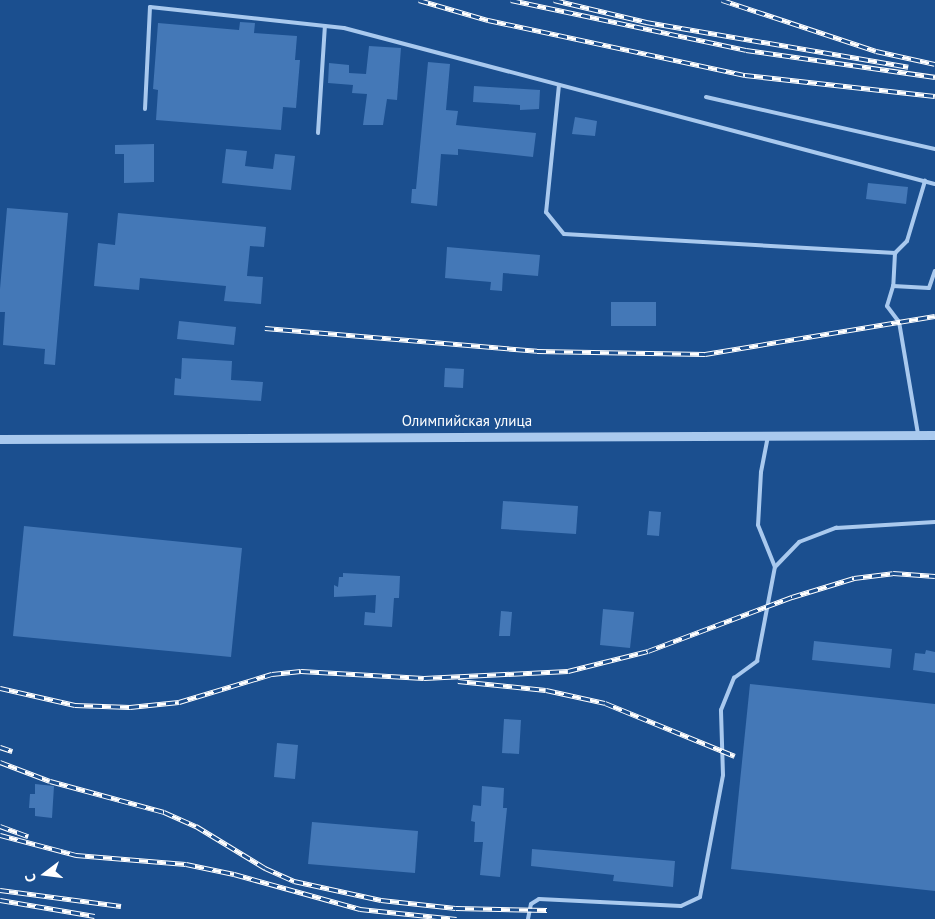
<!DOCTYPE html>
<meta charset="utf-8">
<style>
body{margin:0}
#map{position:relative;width:935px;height:919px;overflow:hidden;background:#1b4f8f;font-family:"PT Sans",sans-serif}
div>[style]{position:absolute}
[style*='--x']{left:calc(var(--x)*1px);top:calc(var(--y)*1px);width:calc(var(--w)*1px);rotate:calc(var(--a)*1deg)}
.building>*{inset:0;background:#4478b7}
.service>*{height:4px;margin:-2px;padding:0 2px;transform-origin:2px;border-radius:2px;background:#a9c9ee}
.tertiary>*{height:9px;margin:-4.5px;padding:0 4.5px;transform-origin:4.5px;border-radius:4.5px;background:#a9c9ee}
.rail>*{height:5px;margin-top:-2.5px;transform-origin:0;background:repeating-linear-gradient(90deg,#1b4f8f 0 9px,#fff 0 18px);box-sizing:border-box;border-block:1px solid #fff}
span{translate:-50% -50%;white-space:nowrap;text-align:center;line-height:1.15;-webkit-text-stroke:4px #1b4f8f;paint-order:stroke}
.street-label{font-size:15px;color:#fff}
.north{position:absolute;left:20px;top:849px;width:50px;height:50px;-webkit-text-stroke:4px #1b4f8f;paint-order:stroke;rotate:255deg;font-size:14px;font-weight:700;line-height:20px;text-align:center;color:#fff}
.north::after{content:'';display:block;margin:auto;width:18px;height:22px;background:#fff;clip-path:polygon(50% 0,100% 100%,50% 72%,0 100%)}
</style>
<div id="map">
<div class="building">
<div style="clip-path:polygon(240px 22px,255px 23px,254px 33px,297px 36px,295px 60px,300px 60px,296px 108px,283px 107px,281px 130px,156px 120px,158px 90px,153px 89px,158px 23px,239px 30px)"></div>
<div style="clip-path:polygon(369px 46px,401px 48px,397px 100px,387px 99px,383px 125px,363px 125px,367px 94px,352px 93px,353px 85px,328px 83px,329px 63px,349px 65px,349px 73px,366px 74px)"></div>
<div style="clip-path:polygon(428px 62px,450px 64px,446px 110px,458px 111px,456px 125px,536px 133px,533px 157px,458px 149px,458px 155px,441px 154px,437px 206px,411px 203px,412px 189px,416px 189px)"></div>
<div style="clip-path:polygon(474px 86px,540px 90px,539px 109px,520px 110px,520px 105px,473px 102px)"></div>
<div style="clip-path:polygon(575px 117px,597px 121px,595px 136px,572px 134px)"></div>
<div style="clip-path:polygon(154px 144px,154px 182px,124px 183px,124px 154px,115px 154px,115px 145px)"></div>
<div style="clip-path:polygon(226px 149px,247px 151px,245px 166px,273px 169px,275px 154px,295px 156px,291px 190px,222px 183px)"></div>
<div style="clip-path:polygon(868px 183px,908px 187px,906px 204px,866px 199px)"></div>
<div style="clip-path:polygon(7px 208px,68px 213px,55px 365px,44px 364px,45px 349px,3px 345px,5px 312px,0 312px,0 289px)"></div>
<div style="clip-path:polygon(118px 213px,266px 227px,264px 247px,250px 246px,247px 276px,263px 277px,261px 304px,224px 301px,226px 286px,140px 278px,139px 290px,94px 286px,98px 243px,115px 245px)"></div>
<div style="clip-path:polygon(447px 247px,540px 255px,538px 276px,503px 273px,502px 291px,490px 290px,491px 282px,445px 278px)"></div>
<div style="clip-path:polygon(611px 302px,656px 302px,656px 326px,611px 326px)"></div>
<div style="clip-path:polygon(179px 321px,236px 327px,234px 345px,177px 339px)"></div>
<div style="clip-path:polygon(182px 358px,232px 361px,231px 380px,263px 382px,261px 401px,174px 395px,175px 378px,181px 379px)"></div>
<div style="clip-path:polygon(445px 368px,464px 369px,463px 388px,444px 387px)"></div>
<div style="clip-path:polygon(503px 501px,578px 506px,576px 534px,501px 529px)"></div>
<div style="clip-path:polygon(649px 511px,661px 512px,659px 536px,647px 535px)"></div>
<div style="clip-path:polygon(24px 526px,242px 548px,231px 657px,13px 636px)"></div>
<div style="clip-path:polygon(343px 573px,400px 576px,399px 598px,394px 598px,392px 627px,364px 625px,365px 612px,375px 613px,376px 595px,334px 597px,334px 585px,338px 587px,339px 577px,343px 577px)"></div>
<div style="clip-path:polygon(603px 609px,634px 612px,630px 648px,600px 645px)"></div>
<div style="clip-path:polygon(501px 611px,512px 612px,510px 636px,499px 636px)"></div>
<div style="clip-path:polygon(814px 641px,892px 649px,890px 668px,812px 660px)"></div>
<div style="clip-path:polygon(926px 650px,935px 652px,935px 673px,913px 670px,915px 653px,925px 654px)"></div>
<div style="clip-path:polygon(750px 684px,935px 704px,935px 891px,731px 869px)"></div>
<div style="clip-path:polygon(504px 719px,521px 720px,519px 754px,502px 753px)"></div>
<div style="clip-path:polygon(277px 743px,298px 745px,295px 779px,274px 777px)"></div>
<div style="clip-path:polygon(35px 784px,54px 786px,52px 818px,35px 816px,35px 808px,29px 808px,30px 794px,35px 794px)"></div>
<div style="clip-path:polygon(482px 786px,504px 788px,503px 808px,507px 808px,500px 877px,480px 875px,483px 842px,474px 842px,475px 822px,471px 821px,473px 805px,481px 806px)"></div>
<div style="clip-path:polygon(312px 822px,418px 831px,415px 873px,308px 864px)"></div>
<div style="clip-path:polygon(532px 849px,675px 861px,673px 887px,613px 881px,614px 875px,531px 866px)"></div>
</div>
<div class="service">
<div style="--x:559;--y:85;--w:128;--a:95.8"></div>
<div style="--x:546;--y:212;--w:28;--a:51"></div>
<div style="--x:564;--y:234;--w:332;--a:3.3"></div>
<div style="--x:895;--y:253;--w:33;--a:93"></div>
<div style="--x:706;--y:97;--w:235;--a:12.8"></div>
<div style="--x:145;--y:109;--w:102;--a:-87.2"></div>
<div style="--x:150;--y:7;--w:195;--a:6.2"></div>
<div style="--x:344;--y:28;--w:611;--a:14.79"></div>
<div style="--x:318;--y:133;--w:107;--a:-86.3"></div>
<div style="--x:895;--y:253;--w:17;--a:-45"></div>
<div style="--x:907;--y:241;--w:63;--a:-73.3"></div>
<div style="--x:918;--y:434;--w:114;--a:-99.6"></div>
<div style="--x:899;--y:322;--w:20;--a:-127"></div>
<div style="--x:887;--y:306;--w:21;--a:-73"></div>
<div style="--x:893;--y:286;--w:36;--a:3"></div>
<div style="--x:929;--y:288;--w:18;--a:-71"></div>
<div style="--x:768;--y:436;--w:37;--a:101"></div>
<div style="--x:761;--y:472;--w:53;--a:93.2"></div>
<div style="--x:758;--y:525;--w:45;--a:68"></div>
<div style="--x:528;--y:919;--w:15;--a:-79"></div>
<div style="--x:531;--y:904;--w:9;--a:-32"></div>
<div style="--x:539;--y:899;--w:142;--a:2.8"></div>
<div style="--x:681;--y:906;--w:21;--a:-25"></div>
<div style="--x:700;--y:897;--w:124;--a:-79.3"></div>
<div style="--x:723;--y:775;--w:65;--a:-91.8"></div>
<div style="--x:721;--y:710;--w:35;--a:-68"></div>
<div style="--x:734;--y:678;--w:29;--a:-36"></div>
<div style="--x:757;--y:661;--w:96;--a:-79.2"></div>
<div style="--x:775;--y:567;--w:35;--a:-46"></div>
<div style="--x:799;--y:542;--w:40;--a:-21"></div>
<div style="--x:836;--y:528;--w:99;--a:-3.5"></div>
</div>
<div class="tertiary">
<div style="--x:0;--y:439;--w:935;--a:-0.25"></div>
</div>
<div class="rail">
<div style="--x:419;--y:0;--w:72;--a:16.2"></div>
<div style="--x:488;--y:20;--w:263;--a:12.1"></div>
<div style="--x:745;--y:75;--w:191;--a:6.3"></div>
<div style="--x:511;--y:0;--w:240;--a:12"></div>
<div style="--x:746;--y:50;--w:191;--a:8.1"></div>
<div style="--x:554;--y:0;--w:95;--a:13.4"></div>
<div style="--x:646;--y:22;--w:266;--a:9.7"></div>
<div style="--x:722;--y:0;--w:162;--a:18.3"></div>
<div style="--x:876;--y:51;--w:60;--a:12.4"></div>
<div style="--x:265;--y:328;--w:273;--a:4.8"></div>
<div style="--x:537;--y:351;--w:168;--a:1"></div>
<div style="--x:705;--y:354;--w:233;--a:-9.4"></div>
<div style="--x:458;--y:681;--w:88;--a:5.8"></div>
<div style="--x:546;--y:690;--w:60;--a:12.4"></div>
<div style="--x:605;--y:703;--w:140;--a:22.2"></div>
<div style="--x:0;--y:688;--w:77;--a:12.8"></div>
<div style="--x:75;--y:705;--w:55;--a:2.1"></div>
<div style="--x:130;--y:707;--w:49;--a:-5.8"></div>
<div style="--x:179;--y:702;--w:97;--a:-16.8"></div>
<div style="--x:272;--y:674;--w:29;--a:-6"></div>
<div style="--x:301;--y:671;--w:123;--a:3.3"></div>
<div style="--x:424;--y:678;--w:144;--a:-2.8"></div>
<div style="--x:568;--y:671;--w:82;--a:-14"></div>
<div style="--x:648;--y:651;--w:154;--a:-20.6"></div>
<div style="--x:792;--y:597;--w:65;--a:-17"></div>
<div style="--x:854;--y:578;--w:39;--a:-7"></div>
<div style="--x:893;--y:573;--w:42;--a:4.1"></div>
<div style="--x:0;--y:747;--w:13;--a:18"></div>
<div style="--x:0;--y:762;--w:53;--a:20.8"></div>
<div style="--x:50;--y:781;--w:118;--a:15.2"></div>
<div style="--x:164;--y:812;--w:35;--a:24"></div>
<div style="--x:196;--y:826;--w:81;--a:31.3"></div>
<div style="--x:265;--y:868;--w:32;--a:24"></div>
<div style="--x:294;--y:881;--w:89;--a:12.3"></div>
<div style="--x:381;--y:900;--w:75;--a:6.1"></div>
<div style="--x:456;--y:908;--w:91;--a:1.3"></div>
<div style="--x:0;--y:826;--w:30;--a:20"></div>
<div style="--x:0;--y:835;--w:79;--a:14.7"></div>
<div style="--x:76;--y:855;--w:110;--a:4.7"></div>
<div style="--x:186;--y:864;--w:49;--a:11.8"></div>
<div style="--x:234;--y:874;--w:131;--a:15.5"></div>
<div style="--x:360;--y:909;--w:97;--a:5.9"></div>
<div style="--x:0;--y:890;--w:122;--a:7.5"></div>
<div style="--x:0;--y:900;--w:96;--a:9.6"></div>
</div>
<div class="street-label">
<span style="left:467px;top:421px">Олимпийская улица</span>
</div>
<div class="north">С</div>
</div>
